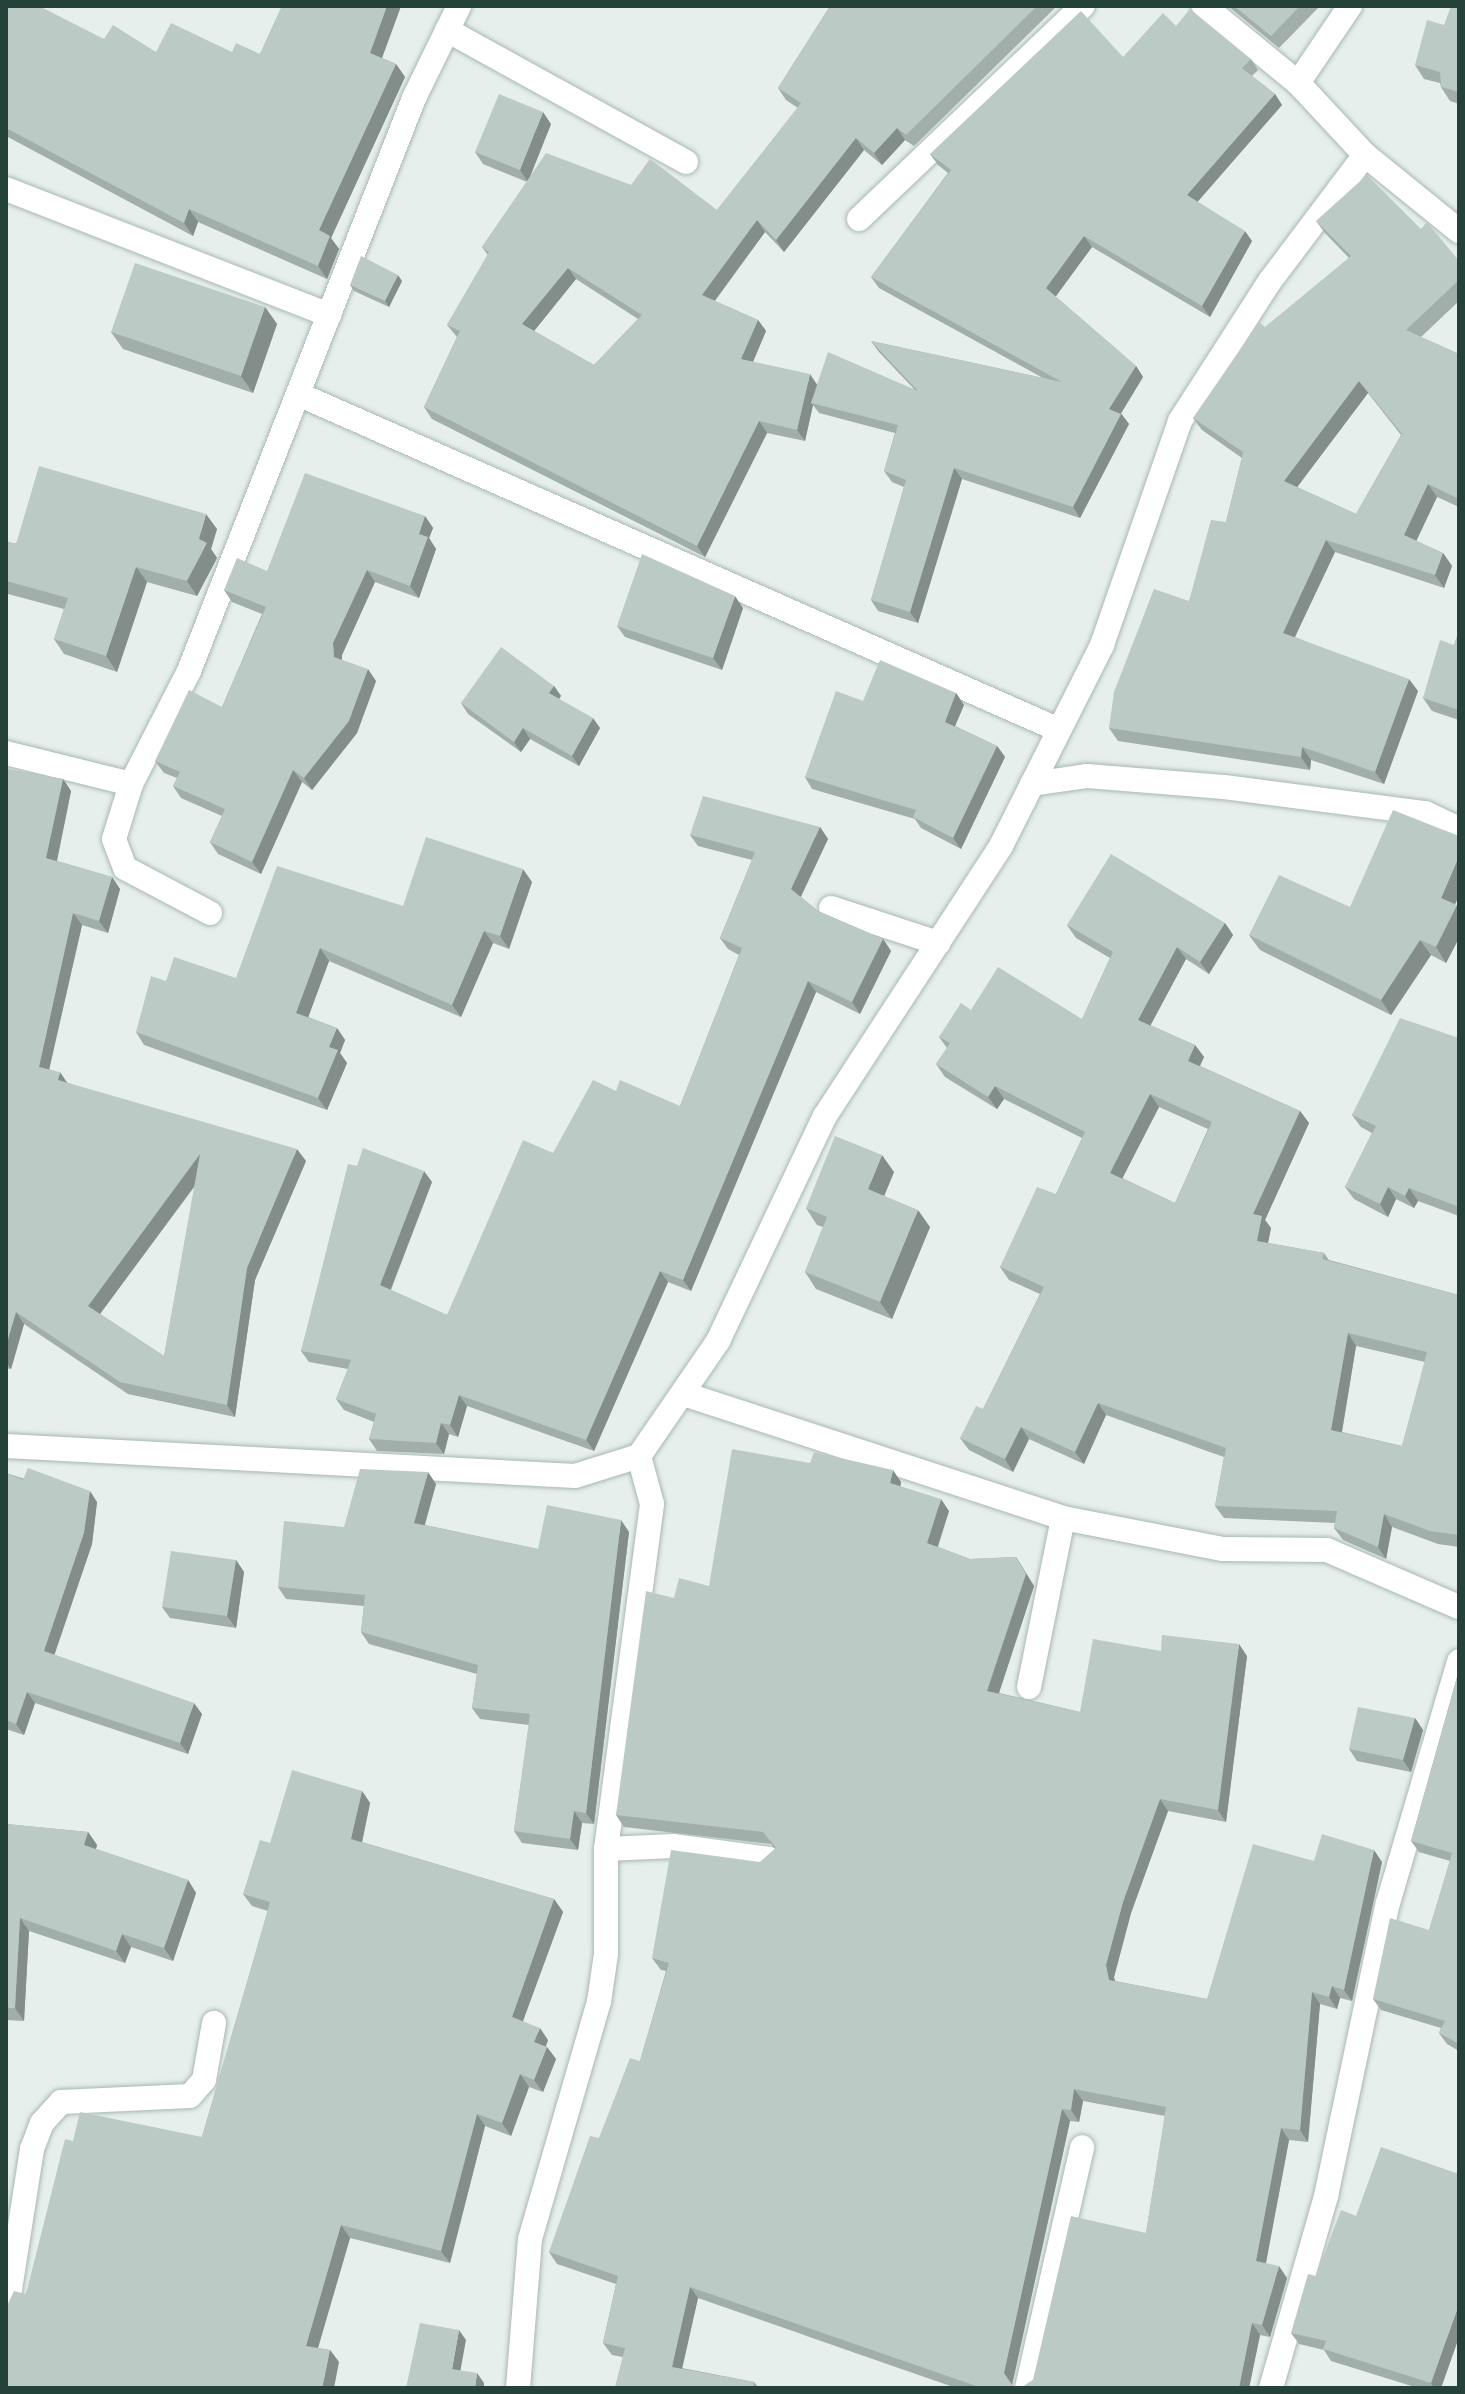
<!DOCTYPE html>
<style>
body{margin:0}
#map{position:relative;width:1465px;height:2394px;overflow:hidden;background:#e6efeb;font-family:"DejaVu Sans",sans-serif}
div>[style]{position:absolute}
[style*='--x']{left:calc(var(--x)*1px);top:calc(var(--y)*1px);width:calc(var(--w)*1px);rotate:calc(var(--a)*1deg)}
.roads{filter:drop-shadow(0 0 2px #a8b8b2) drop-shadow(0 0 2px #a8b8b2)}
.minor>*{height:24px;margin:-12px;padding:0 12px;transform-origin:12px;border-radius:12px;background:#fff}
.wall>*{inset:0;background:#a1aea9}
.shaded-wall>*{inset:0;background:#838d89}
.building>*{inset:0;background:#bbcac4}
span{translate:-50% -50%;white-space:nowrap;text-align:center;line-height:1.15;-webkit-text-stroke:6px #f7fbf9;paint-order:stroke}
.frame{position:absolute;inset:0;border:8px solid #24423a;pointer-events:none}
</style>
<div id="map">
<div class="roads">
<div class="minor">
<div style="--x:447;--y:30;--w:273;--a:28.9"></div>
<div style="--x:1298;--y:83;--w:93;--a:-56"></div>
<div style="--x:1365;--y:155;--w:121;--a:39"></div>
<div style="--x:6;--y:189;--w:347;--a:21.3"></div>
<div style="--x:859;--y:219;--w:309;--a:-43.6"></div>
<div style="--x:298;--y:394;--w:832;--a:23.82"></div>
<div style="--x:6;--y:753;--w:129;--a:13.9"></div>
<div style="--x:1032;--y:784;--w:56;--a:-8.3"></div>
<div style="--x:1087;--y:776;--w:137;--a:4.6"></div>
<div style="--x:1224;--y:787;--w:203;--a:7.4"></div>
<div style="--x:1425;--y:813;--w:38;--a:25"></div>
<div style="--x:831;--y:908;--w:113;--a:18.1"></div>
<div style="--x:210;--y:913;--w:96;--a:-152.1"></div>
<div style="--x:125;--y:868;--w:31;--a:-111"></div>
<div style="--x:114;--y:839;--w:58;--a:-72.8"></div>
<div style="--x:131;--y:784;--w:127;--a:-62.8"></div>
<div style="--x:189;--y:671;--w:616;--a:-68.56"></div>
<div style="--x:414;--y:98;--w:102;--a:-63.9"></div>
<div style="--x:687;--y:1395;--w:396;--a:18.1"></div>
<div style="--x:1063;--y:1518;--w:163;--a:11"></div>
<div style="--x:1223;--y:1549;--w:104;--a:0.6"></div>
<div style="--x:1327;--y:1550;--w:144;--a:23.4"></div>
<div style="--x:6;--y:1446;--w:570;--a:3.02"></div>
<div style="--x:575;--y:1476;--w:67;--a:-17.4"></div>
<div style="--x:639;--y:1456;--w:140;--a:-55.5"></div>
<div style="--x:718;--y:1341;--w:249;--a:-64.6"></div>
<div style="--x:825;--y:1116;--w:322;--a:-56.9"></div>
<div style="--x:1001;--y:846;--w:225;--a:-63.3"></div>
<div style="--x:1102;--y:645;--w:237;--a:-70.8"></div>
<div style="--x:1180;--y:421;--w:166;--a:-57.3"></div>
<div style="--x:1270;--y:281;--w:158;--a:-53"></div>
<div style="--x:1365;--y:155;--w:98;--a:-132.9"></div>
<div style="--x:1298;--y:83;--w:122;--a:-140.7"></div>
<div style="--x:1029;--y:1687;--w:172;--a:-78.6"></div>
<div style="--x:606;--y:1849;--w:67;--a:-2.6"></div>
<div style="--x:673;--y:1846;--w:97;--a:7.7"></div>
<div style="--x:6;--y:2315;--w:168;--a:-81.1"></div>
<div style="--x:32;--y:2149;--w:28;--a:-69"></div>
<div style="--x:42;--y:2123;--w:28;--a:-48"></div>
<div style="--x:61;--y:2102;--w:129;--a:-2.7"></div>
<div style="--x:190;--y:2096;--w:21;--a:-49"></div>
<div style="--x:204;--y:2080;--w:58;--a:-80"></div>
<div style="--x:518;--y:2388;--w:149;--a:-85.4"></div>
<div style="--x:530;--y:2239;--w:247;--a:-73.8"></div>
<div style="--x:599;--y:2002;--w:49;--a:-81.7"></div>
<div style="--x:606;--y:1954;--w:105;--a:-90"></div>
<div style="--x:606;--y:1849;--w:348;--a:-82.4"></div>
<div style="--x:652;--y:1504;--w:50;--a:-105.2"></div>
<div style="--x:1027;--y:2388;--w:247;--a:-77.1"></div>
<div style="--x:1271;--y:2388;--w:200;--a:-74"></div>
<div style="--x:1326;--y:2196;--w:299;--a:-78.1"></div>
<div style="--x:1388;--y:1903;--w:252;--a:-73.6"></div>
</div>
</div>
<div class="wall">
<div style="clip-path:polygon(6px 6px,104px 39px,156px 52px,232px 52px,260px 54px,282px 6px,401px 6px,382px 58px,396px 64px,405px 77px,331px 238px,339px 249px,327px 279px,198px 222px,193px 236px,6px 136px)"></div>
<div style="clip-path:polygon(evenodd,830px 6px,1057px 6px,914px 146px,905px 140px,882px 165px,864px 150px,784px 252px,765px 232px,715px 301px,758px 320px,766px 331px,753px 362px,817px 385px,914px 389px,878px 351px,871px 341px,1043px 378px,879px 288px,871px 277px,948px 173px,938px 165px,930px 154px,1123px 57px,1176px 26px,1251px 59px,1258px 70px,1252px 76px,1275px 94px,1282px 105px,1197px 202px,1252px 241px,1210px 317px,1092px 247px,1055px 296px,1136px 366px,1143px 377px,1121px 413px,1129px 424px,1080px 518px,962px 479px,918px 623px,878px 611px,871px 600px,904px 487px,892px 482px,884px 471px,895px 433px,819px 413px,813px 405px,805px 441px,767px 433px,705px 557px,432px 419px,424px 407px,457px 337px,447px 325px,488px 255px,482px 247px,527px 182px,483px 164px,475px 152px,551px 124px,530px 176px,631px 185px,717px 210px,798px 108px,786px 100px,778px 88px,830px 6px,576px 279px,638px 319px,594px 365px,534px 331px,576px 279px)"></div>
<div style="clip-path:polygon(1228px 6px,1320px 6px,1279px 48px)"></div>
<div style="clip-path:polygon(1459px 6px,1459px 104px,1450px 101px,1441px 87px,1440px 83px,1424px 79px,1415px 65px)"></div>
<div style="clip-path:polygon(evenodd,1316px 221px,1421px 229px,1459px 261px,1459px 301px,1421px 337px,1459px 354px,1459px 507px,1437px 497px,1416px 541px,1443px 553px,1452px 566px,1444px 588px,1335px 552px,1295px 637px,1418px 691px,1384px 784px,1311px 760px,1310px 770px,1118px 741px,1109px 728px,1189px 601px,1226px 522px,1242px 458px,1202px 430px,1193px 418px,1349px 258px,1325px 233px,1316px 221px,1368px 393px,1401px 435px,1356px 514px,1297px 487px,1368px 393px)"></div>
<div style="clip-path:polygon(402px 281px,389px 307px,354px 291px,350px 285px)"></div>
<div style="clip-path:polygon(265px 307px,277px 324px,253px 393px,123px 349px,111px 332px)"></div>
<div style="clip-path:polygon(425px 516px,433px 528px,429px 538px,436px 549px,419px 598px,375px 582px,342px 655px,342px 660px,376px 681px,357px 733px,312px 790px,302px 782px,261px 874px,218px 854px,210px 842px,222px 816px,181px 798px,173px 786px,177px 778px,164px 773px,155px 761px,222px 707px,262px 614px,232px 602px,224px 590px,267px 571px)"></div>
<div style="clip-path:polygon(217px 529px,211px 549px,217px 558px,197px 596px,147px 582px,117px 672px,64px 654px,54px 639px,64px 609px,8px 594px,6px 592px,6px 544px)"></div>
<div style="clip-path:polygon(743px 608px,722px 670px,625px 637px,617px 626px)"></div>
<div style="clip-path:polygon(1459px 631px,1459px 720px,1432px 711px,1423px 698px,1454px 645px)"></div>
<div style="clip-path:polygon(554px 686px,561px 696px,559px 699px,600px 728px,579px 766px,530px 739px,521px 752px,468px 714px,461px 703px)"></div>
<div style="clip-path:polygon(956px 693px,964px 705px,955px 726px,997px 746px,1005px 757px,961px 849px,921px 828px,915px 819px,812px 789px,805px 777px,863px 701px)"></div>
<div style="clip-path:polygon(evenodd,6px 769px,63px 779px,71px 791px,57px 861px,112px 877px,120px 889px,108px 933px,82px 925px,49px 1069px,68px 1083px,306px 1161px,255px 1280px,235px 1417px,128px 1394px,24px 1324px,11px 1369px,6px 1368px,6px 769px,195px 1186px,164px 1356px,100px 1314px,195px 1186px)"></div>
<div style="clip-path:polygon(820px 827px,828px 839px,801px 897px,818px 911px,883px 939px,891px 951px,860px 1014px,816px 992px,691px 1291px,668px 1282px,594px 1451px,467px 1406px,458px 1437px,449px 1434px,444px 1454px,377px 1451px,369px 1439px,374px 1422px,344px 1410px,336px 1399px,348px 1369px,309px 1362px,301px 1351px,357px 1166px,432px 1182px,391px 1290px,447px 1315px,553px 1153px,616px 1091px,680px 1106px,739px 955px,728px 949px,720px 938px,752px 860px,698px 846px,690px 835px)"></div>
<div style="clip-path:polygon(532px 882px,509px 949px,493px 943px,461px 1017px,329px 961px,308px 1017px,337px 1028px,345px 1040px,340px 1053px,347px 1063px,327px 1110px,144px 1045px,136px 1032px,166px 981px,236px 978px,403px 906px)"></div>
<div style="clip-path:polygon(1455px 905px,1459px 908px,1459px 938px,1446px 963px,1431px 955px,1391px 1015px,1260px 950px,1249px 935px,1350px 907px)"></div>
<div style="clip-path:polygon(evenodd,1225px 923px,1233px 935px,1209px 974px,1186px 959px,1150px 1025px,1195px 1045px,1204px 1057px,1200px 1066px,1300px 1111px,1309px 1123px,1265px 1220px,1271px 1228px,1268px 1243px,1324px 1253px,1329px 1260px,1459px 1295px,1459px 1547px,1438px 1544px,1392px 1527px,1386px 1559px,1343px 1540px,1334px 1528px,1335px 1523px,1224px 1518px,1215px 1506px,1224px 1457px,1106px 1415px,1084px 1464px,1029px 1439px,1013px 1472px,969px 1450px,960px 1438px,983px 1409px,1040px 1294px,1009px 1280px,1000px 1267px,1056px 1194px,1082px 1138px,1004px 1099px,997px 1109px,945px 1077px,936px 1064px,947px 1048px,939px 1037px,971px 1010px,1082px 1019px,1110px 958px,1076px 938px,1067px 925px,1225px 923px,1159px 1107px,1208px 1129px,1175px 1203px,1122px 1178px,1159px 1107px,1225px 923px,1356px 1346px,1425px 1362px,1402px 1446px,1342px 1432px,1356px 1346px)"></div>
<div style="clip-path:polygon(1459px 1038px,1459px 1216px,1418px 1201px,1414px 1208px,1396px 1199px,1388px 1217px,1354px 1199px,1345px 1187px,1372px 1133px,1361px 1127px,1352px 1115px)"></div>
<div style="clip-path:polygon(894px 1172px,884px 1196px,930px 1227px,892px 1319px,816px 1289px,805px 1272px,823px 1227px,817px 1225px,806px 1208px)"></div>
<div style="clip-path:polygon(6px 1473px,97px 1502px,92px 1544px,54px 1655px,202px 1714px,188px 1754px,35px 1703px,24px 1735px,6px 1729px)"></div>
<div style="clip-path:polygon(901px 1482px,900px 1486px,949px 1511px,938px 1547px,970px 1559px,1016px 1557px,1034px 1586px,999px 1693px,1080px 1712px,1161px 1651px,1247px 1656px,1226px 1822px,1168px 1811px,1131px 1913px,1114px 1977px,1115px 1981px,1207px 1999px,1314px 1861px,1382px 1862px,1352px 2001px,1340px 1998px,1337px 2009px,1320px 2004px,1308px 2142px,1289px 2140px,1266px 2263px,1287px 2278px,1270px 2337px,1260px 2335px,1249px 2388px,1021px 2388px,1033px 2380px,1146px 2233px,1165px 2116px,1083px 2101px,1079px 2122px,1070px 2121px,1012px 2385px,1015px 2388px,956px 2388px,698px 2298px,682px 2368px,754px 2382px,759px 2388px,615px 2388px,623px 2357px,612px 2355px,603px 2343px,616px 2284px,557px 2264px,549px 2252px,599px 2138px,640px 2061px,666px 1971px,661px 1970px,652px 1958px,775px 1849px,771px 1844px,624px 1827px,616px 1815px,674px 1598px,709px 1586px)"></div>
<div style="clip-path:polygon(436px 1484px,425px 1525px,538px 1549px,629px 1532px,594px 1824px,582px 1823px,578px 1850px,522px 1843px,514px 1831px,529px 1725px,480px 1719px,472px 1708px,477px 1674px,369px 1644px,361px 1632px,364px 1606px,286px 1599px,278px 1587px,344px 1527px)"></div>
<div style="clip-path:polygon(236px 1560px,244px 1572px,236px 1628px,170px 1618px,162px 1607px)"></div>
<div style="clip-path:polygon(1459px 1670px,1459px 2051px,1447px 2044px,1439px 2033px,1441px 2028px,1381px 2010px,1373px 1999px,1429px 1930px,1450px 1861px,1419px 1852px,1411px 1841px)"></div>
<div style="clip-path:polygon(1415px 1718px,1423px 1730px,1411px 1772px,1357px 1761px,1349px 1749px)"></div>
<div style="clip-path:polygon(362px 1791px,370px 1803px,362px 1842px,554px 1899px,563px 1912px,523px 2021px,548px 2040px,546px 2046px,556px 2059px,543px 2092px,529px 2087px,511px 2136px,485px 2126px,450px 2263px,350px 2238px,318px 2348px,330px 2350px,339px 2362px,26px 2294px,73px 2141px,202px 2137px,268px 1911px,252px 1906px,243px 1894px,270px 1843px)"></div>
<div style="clip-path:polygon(6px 1824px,88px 1832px,97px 1845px,96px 1849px,188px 1880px,196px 1893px,173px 1961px,131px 1947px,125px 1963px,29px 1931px,24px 2021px,6px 2020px)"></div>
<div style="clip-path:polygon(1291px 2333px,1459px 2337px,1441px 2388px,1418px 2388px,1331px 2361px,1324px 2350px,1299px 2344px)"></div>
</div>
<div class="shaded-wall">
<div style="clip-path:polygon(387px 6px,401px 6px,379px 66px,370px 53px)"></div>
<div style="clip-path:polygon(396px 64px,405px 77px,331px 238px,339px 249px,327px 279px,318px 266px,319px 230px)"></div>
<div style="clip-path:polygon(1275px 94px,1282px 105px,1194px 206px,1187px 195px)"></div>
<div style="clip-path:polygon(543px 112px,551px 124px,528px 182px,520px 170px)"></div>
<div style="clip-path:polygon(897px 128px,905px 140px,882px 165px,874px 153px)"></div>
<div style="clip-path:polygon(856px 138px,864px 150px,784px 252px,776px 240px)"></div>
<div style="clip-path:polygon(189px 209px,198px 222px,193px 236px,184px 223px)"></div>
<div style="clip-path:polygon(757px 220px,765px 232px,710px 307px,702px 295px)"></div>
<div style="clip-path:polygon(1245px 231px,1252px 241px,1210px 317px,1202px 306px)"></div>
<div style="clip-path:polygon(1084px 236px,1092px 247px,1054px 299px,1046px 288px)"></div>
<div style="clip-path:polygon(568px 268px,576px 279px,530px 336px,522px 324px)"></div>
<div style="clip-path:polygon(398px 275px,402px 281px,389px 307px,385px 301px)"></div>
<div style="clip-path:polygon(265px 307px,277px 324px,253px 393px,241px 376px)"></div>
<div style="clip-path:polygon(758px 320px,766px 331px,749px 371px,741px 359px)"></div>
<div style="clip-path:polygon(1136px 366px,1143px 377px,1117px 420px,1109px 409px)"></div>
<div style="clip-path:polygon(810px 374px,818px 386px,811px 403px,813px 405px,805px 441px,797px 430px)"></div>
<div style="clip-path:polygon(1359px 381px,1368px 393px,1292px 494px,1284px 481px)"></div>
<div style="clip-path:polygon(1121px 414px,1129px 424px,1080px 518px,1073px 507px)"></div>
<div style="clip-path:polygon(759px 421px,767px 433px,705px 557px,697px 546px)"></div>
<div style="clip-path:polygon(954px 468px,962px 479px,918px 623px,910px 612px)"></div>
<div style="clip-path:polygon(1428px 484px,1437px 497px,1413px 548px,1404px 535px)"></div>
<div style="clip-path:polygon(206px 514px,217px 529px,211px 549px,217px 558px,197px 596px,187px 581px)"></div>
<div style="clip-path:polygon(425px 516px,433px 528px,429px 538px,436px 549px,419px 598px,410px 586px,419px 534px)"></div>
<div style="clip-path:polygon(1326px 540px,1335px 552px,1291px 645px,1283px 633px)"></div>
<div style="clip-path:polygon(1443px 553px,1452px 566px,1444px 588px,1435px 575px)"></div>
<div style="clip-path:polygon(136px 567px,147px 582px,117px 672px,106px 656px)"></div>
<div style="clip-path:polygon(367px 570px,375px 582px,342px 655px,342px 669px,334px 657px,333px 643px)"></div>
<div style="clip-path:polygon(735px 596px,743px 608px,722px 670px,713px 658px)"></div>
<div style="clip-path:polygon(368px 669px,376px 681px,357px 733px,312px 790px,304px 778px)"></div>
<div style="clip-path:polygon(1409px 679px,1418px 691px,1384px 784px,1375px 772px)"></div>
<div style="clip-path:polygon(554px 686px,561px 696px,556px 703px,549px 693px)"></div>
<div style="clip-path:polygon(956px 693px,964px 705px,952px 733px,945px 722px)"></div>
<div style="clip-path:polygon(593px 718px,600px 728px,579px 766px,572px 756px)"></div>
<div style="clip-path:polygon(523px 728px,530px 739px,521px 752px,514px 742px)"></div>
<div style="clip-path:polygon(997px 746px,1005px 757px,961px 849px,953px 838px)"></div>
<div style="clip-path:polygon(1302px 747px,1311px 760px,1310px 770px,1301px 757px)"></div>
<div style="clip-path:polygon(293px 770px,302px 782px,261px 874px,252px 862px)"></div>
<div style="clip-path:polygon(63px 779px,71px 791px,55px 870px,46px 858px)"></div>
<div style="clip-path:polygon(820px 827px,828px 839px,799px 900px,791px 889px)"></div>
<div style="clip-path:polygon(1459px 856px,1459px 896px,1451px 913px,1441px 898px)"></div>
<div style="clip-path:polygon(523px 869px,532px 882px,509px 949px,500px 936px)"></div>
<div style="clip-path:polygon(112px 877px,120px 889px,108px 933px,99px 921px)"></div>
<div style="clip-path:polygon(1457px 905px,1459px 908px,1459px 938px,1446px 963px,1436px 947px)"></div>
<div style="clip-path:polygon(73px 913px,82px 925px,47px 1079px,39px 1067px)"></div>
<div style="clip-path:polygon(1225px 923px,1233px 935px,1209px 974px,1200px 962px)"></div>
<div style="clip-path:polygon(484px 931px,493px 943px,461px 1017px,452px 1005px)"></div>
<div style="clip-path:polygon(883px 939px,891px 951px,860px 1014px,852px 1002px)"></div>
<div style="clip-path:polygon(1420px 940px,1431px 955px,1391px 1015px,1381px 1000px)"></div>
<div style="clip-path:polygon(1177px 947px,1186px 959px,1147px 1032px,1138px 1020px)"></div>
<div style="clip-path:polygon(320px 948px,329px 961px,305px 1026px,296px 1013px)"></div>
<div style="clip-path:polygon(808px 981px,816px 992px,691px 1291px,683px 1280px)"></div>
<div style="clip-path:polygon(337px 1028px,345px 1040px,340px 1053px,347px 1063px,327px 1110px,318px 1098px,329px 1047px)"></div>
<div style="clip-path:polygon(1195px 1045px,1204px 1057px,1196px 1074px,1188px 1061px)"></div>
<div style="clip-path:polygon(60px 1072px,68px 1084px,58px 1080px)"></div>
<div style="clip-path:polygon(995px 1086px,1004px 1099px,997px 1109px,988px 1097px)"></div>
<div style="clip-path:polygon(1150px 1094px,1159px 1107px,1119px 1185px,1110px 1173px)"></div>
<div style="clip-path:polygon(1300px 1111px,1309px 1123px,1265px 1220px,1271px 1228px,1266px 1253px,1257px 1241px,1253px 1214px)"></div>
<div style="clip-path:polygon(297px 1149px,306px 1161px,255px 1280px,235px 1417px,227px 1405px,247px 1268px)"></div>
<div style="clip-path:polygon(200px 1154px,209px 1166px,97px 1318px,88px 1306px)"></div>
<div style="clip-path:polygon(882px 1155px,894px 1172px,880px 1206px,868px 1189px)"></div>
<div style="clip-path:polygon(424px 1171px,432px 1182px,388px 1296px,380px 1285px)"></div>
<div style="clip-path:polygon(1388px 1187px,1396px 1199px,1388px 1217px,1380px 1204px)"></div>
<div style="clip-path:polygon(1409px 1188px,1418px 1201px,1414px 1208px,1405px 1196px)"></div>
<div style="clip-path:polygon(918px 1210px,930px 1227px,892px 1319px,880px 1302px)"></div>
<div style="clip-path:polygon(660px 1271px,668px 1282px,594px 1451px,586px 1440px)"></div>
<div style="clip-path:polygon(16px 1312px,24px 1324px,11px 1369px,6px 1362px,6px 1346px)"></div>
<div style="clip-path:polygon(1348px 1333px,1356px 1346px,1340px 1443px,1331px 1430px)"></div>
<div style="clip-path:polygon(459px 1395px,467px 1406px,458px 1437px,450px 1425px)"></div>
<div style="clip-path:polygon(1098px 1403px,1106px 1415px,1084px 1464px,1075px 1452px)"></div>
<div style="clip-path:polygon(441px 1423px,449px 1434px,444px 1454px,436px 1443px)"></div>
<div style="clip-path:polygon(1021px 1427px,1029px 1439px,1013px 1472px,1005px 1459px)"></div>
<div style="clip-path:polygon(893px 1470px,901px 1482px,899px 1495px,890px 1483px)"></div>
<div style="clip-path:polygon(428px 1472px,436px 1484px,422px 1534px,414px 1523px)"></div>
<div style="clip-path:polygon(90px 1491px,97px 1502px,92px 1544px,52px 1662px,44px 1651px)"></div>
<div style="clip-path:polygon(941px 1499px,949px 1511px,935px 1554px,927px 1543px)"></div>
<div style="clip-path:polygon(1384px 1514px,1392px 1527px,1386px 1559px,1378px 1547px)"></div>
<div style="clip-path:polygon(621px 1520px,629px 1532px,594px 1824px,586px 1813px)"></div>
<div style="clip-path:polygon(1016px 1557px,1034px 1586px,996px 1702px,987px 1691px)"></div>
<div style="clip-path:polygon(236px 1560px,244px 1572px,236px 1628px,227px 1616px)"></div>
<div style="clip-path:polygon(1239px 1644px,1247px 1656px,1226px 1822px,1218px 1810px)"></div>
<div style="clip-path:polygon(27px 1692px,35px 1703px,24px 1735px,16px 1724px)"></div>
<div style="clip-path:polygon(194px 1703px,202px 1714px,188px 1754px,180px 1743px)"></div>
<div style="clip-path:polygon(1415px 1718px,1423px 1730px,1411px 1772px,1403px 1760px)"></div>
<div style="clip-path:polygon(362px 1791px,370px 1803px,360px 1852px,351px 1839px)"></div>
<div style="clip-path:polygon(1160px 1799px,1168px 1811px,1131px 1913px,1114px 1977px,1117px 1992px,1109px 1980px,1106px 1965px,1123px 1902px)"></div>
<div style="clip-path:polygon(574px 1811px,582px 1823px,578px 1850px,570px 1839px)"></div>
<div style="clip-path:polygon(88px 1832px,97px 1845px,93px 1858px,84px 1845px)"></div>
<div style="clip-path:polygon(1374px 1850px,1382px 1862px,1352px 2001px,1344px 1990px)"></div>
<div style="clip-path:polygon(188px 1880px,196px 1893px,173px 1961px,164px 1948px)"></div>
<div style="clip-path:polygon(554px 1899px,563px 1912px,520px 2029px,512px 2017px)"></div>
<div style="clip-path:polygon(20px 1918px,29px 1931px,24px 2021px,15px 2008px)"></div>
<div style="clip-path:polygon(122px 1934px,131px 1947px,125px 1963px,116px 1951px)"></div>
<div style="clip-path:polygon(1332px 1986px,1340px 1998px,1337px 2009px,1329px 1997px)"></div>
<div style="clip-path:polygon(1312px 1992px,1320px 2004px,1308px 2142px,1300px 2130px)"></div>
<div style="clip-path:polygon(540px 2028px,548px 2040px,543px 2054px,534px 2042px)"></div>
<div style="clip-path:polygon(547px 2047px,556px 2059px,543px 2092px,534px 2080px)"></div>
<div style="clip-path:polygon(520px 2074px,529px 2087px,511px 2136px,502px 2123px)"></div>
<div style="clip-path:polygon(1074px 2089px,1083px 2101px,1079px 2122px,1071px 2110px)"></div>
<div style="clip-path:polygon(1062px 2109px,1070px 2121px,1012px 2385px,1004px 2373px)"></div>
<div style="clip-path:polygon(477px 2114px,485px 2126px,450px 2263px,441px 2251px)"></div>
<div style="clip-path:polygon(1281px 2128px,1289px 2140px,1264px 2273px,1256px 2261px)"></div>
<div style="clip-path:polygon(341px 2225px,350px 2238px,315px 2358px,306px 2346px)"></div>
<div style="clip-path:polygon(1279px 2266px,1287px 2278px,1270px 2337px,1262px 2325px)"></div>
<div style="clip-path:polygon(690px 2287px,698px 2298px,680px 2378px,672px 2367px)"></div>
<div style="clip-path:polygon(1459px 2304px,1459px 2337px,1441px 2388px,1434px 2388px,1431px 2383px)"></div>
<div style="clip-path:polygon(1252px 2323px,1260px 2335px,1249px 2388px,1239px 2388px)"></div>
<div style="clip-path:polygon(459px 2330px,466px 2340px,459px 2378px,452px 2369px)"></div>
<div style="clip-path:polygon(330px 2350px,339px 2362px,334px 2388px,322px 2388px)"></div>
<div style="clip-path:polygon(477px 2373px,484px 2383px,484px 2388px,475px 2388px)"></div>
</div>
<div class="building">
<div style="clip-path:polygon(6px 6px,39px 6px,104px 39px,113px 25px,156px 52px,171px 23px,232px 52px,236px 43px,260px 54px,282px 6px,387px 6px,370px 53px,396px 64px,319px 230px,330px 236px,318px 266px,189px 209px,184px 223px,6px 128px)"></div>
<div style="clip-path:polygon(evenodd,830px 6px,1037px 6px,906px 135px,897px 128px,874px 153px,856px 138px,776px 240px,757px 220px,702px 295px,758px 320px,741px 359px,810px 374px,797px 430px,759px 421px,697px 546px,424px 407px,460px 331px,447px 325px,489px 252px,482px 247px,546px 153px,631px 185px,650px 159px,717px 210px,801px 103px,778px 88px,830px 6px,568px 268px,642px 315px,594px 365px,522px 324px,568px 268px)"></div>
<div style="clip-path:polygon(1234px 6px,1300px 6px,1271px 36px)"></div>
<div style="clip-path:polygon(1451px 6px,1459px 6px,1459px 92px,1441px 87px,1440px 72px,1415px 65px,1427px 20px,1444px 25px)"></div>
<div style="clip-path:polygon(1190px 9px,1251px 59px,1242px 68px,1275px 94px,1187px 195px,1245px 231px,1202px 306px,1084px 236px,1046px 288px,1136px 366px,1109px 409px,1121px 414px,1073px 507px,954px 468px,910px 612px,871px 600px,906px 480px,884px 471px,898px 425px,811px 403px,828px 352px,918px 391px,871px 341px,1062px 382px,871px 277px,951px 170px,930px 154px,1081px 11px,1123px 57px,1163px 13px,1176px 26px)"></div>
<div style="clip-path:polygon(499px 94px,543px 112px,520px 170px,475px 152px)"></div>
<div style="clip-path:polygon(evenodd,1367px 175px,1421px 229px,1427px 222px,1459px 261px,1459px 280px,1406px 330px,1459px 354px,1459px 499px,1428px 484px,1404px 535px,1443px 553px,1435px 575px,1326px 540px,1283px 633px,1409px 679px,1375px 772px,1302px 747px,1301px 757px,1109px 728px,1114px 692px,1154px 589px,1189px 601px,1211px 520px,1226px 522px,1243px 452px,1193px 418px,1259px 322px,1265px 327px,1351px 256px,1316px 221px,1367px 175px,1359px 381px,1402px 434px,1356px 514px,1284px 481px,1359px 381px)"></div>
<div style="clip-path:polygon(361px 256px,398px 275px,385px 301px,350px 285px)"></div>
<div style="clip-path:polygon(135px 263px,265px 307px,241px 376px,111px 332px)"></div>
<div style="clip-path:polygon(39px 466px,206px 514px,199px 539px,207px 543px,187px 581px,136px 567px,106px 656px,54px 639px,68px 598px,6px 581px,7px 541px,16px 544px)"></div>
<div style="clip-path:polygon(305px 473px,425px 516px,419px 534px,428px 537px,410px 586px,367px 570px,333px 643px,334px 657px,368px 669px,349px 721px,304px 778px,293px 770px,252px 862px,210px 842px,225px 809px,173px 786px,180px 772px,155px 761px,189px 690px,222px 707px,266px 607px,224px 590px,237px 558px,267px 571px)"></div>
<div style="clip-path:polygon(642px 554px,735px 596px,713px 658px,617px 626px)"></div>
<div style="clip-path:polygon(1459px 631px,1459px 710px,1423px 698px,1440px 640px,1454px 645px)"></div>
<div style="clip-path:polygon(501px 647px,554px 686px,549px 693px,593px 718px,572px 756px,523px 728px,514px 742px,461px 703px)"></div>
<div style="clip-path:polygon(880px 660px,956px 693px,945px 722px,997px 746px,953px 838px,913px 817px,916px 810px,805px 777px,836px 691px,863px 701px)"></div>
<div style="clip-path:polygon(evenodd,6px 769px,63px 779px,46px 858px,112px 877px,99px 921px,73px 913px,39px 1067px,60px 1072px,58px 1080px,297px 1149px,247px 1268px,227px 1405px,120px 1382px,16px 1312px,6px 1346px,6px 769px,200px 1154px,164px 1356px,88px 1306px,200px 1154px)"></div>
<div style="clip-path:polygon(703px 796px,820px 827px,791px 889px,818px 911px,883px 939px,852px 1002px,808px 981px,683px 1280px,660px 1271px,586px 1440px,459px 1395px,450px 1425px,441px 1423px,436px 1443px,369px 1439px,376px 1414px,336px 1399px,351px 1360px,301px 1351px,348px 1164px,357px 1166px,363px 1148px,424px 1171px,380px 1285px,447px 1315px,523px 1140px,553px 1153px,593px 1080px,616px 1091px,620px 1080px,680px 1106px,742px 948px,720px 938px,755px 852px,690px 835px)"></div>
<div style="clip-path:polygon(1393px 810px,1459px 836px,1459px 856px,1441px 898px,1457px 905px,1436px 947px,1420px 940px,1381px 1000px,1249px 935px,1279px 875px,1350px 907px)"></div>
<div style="clip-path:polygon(426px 837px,523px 869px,500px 936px,484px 931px,452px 1005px,320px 948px,296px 1013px,337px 1028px,329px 1047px,338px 1050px,318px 1098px,136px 1032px,151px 976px,166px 981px,174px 957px,236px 978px,277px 866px,403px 906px)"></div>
<div style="clip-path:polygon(evenodd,1111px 854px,1225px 923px,1200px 962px,1177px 947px,1138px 1020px,1195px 1045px,1188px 1061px,1300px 1111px,1253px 1214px,1262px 1216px,1257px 1241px,1324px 1253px,1322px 1259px,1459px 1295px,1459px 1535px,1430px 1531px,1384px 1514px,1378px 1547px,1334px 1528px,1337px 1511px,1215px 1506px,1226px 1448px,1098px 1403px,1075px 1452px,1021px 1427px,1005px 1459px,960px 1438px,976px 1406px,983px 1409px,1044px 1287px,1000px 1267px,1037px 1187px,1056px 1194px,1085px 1132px,995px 1086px,988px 1097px,936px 1064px,950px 1043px,939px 1037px,961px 1003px,971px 1010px,998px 967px,1082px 1019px,1113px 952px,1067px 925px,1111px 854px,1150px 1094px,1212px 1122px,1175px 1203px,1110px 1173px,1150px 1094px,1111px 854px,1348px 1333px,1427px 1352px,1402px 1446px,1331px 1430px,1348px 1333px)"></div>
<div style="clip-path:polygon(1400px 1018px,1459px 1038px,1459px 1207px,1409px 1188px,1405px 1196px,1388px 1187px,1380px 1204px,1345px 1187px,1376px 1126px,1352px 1115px)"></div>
<div style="clip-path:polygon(835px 1136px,882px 1155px,868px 1189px,918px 1210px,880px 1302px,805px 1272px,827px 1217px,806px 1208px)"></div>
<div style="clip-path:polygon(732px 1449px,810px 1463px,814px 1452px,893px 1470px,890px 1483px,941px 1499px,927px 1543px,970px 1559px,1016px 1557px,1026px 1574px,987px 1691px,1080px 1712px,1093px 1639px,1161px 1651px,1162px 1635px,1239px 1644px,1218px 1810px,1160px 1799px,1123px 1902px,1106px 1965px,1109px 1980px,1207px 1999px,1253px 1844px,1314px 1861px,1322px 1834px,1374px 1850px,1344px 1990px,1332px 1986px,1329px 1997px,1312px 1992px,1300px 2130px,1281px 2128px,1256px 2261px,1279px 2266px,1262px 2325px,1252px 2323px,1239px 2388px,1021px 2388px,1033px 2380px,1071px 2216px,1146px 2233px,1166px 2107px,1074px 2089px,1071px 2110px,1062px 2109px,1004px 2373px,1014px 2388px,982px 2388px,690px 2287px,672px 2367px,754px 2382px,753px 2388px,615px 2388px,625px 2348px,603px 2343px,618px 2276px,549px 2252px,590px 2136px,599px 2138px,630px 2058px,640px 2061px,669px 1963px,652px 1958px,671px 1850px,760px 1862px,776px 1848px,763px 1832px,616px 1815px,646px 1591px,674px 1598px,679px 1578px,709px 1586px)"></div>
<div style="clip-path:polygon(28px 1468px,90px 1491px,84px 1533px,44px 1651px,194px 1703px,180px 1743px,27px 1692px,16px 1724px,6px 1720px,6px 1473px,23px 1480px)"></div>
<div style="clip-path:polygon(360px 1469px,428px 1472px,414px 1523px,538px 1549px,547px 1505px,621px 1520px,586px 1813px,574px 1811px,570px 1839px,514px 1831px,530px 1714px,472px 1708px,478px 1665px,361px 1632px,365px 1595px,278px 1587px,284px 1521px,344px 1527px)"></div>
<div style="clip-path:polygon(171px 1551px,236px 1560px,227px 1616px,162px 1607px)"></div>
<div style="clip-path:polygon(1459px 1670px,1459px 2044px,1439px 2033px,1445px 2021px,1373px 1999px,1390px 1918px,1429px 1930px,1452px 1853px,1411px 1841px)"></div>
<div style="clip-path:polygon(1358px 1707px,1415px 1718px,1403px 1760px,1349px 1749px)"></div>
<div style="clip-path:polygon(292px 1770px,362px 1791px,351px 1839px,554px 1899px,512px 2017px,540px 2028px,534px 2042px,547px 2047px,534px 2080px,520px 2074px,502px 2123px,477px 2114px,441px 2251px,341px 2225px,306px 2346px,330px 2350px,322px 2388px,6px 2388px,6px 2308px,14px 2291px,26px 2294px,65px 2139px,73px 2141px,80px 2112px,202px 2137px,270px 1902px,243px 1894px,260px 1840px,270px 1843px)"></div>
<div style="clip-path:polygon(6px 1824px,88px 1832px,84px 1845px,188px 1880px,164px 1948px,122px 1934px,116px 1951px,20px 1918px,15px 2008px,6px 2008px)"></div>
<div style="clip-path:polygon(1381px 2147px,1459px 2174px,1459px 2304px,1431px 2383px,1323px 2349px,1326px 2341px,1291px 2333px,1308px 2274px,1316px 2276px,1341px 2210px,1356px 2216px)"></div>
<div style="clip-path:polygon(420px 2323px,459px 2330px,452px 2369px,477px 2373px,475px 2388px,406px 2388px)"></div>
</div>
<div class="frame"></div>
</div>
